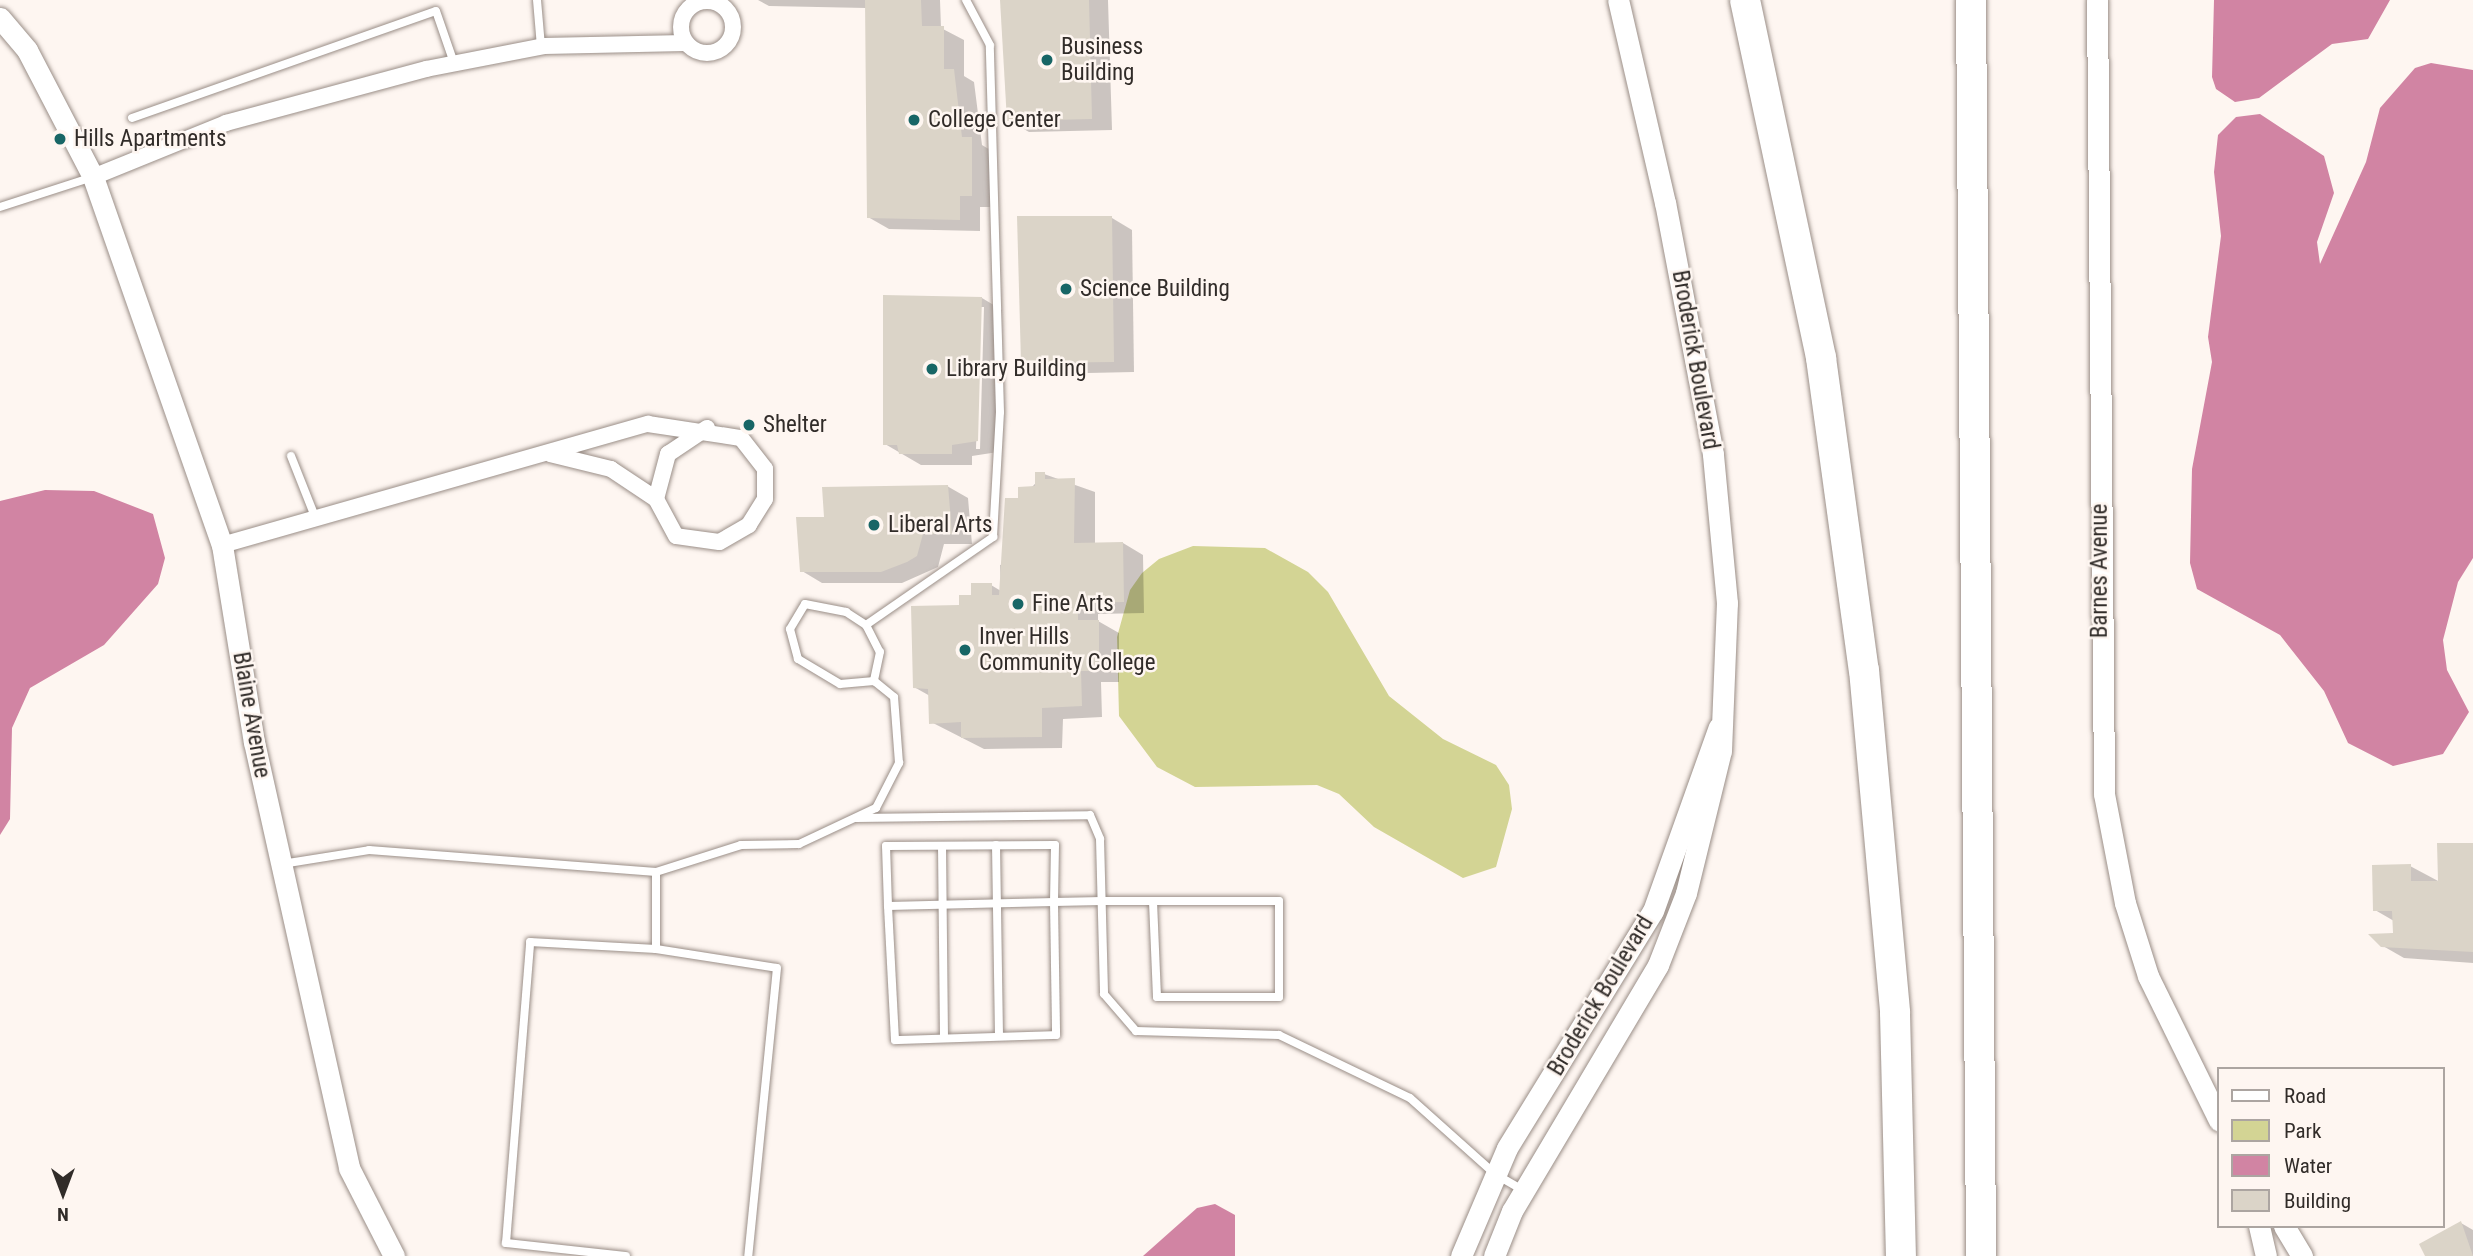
<!DOCTYPE html>
<style>
body{margin:0}
#map{position:relative;width:2473px;height:1256px;overflow:hidden;background:#fef6f1;font-family:"Roboto Condensed",sans-serif}
div>[style]{position:absolute}
[style*='--x']{left:calc(var(--x)*1px);top:calc(var(--y)*1px);width:calc(var(--w)*1px);rotate:calc(var(--a)*1deg)}
.green>*{inset:0;background:#d3d494}
.water>*{inset:0;background:#d184a3}
.shadow>*{inset:0;background:#0003}
.building>*{inset:0;background:#dbd4c8}
.roads{filter:drop-shadow(0 0 2px #9a8e87) drop-shadow(0 0 2px #9a8e87)}
.service>*{height:8px;margin:-4px;padding:0 4px;transform-origin:4px;border-radius:4px;background:#fff}
.minor>*{height:16px;margin:-8px;padding:0 8px;transform-origin:8px;border-radius:8px;background:#fff}
.minor>.ring{margin:-8px;padding:0;box-sizing:content-box;background:none;border:16px solid #fff;border-radius:50%}
.tertiary>*{height:21px;margin:-10.5px;padding:0 10.5px;transform-origin:10.5px;border-radius:10.5px;background:#fff}
.motorway>*{height:30px;margin:-15px;padding:0 15px;transform-origin:15px;border-radius:15px;background:#fff}
.dots>*{width:19px;height:19px;translate:-50% -50%;box-sizing:border-box;border:4px solid #fef6f1;border-radius:50%}
span{translate:-50% -50%;white-space:nowrap;text-align:center;line-height:1.15;-webkit-text-stroke:5px #fef6f1;paint-order:stroke}
.poi-label{font-size:23px;color:#312c29}
.left{translate:0 -50%;text-align:left}
.street-label{font-size:23px;color:#312c29}
.legend{position:absolute;left:2217px;top:1067px;width:228px;height:161px;box-sizing:border-box;background:#fef6f1;border:2px solid #aca5a1;margin:0;padding:9px 12px;list-style:none;font-size:21px;color:#312c29}
.legend li{display:flex;align-items:center;gap:14px;height:35px}
.legend b{width:35px;border:2px solid #aca5a1}
.north{position:absolute;left:28px;top:1158px;width:70px;height:70px;-webkit-text-stroke:5px #fef6f1;paint-order:stroke;rotate:180deg;font-size:19px;font-weight:700;line-height:28px;text-align:center;color:#312c29}
.north::after{content:'';display:block;margin:auto;width:24px;height:32px;background:#312c29;clip-path:polygon(50% 0,100% 100%,50% 72%,0 100%)}
</style>
<div id="map">
<div class="green">
<div style="clip-path:polygon(1193px 546px,1265px 548px,1308px 572px,1328px 592px,1389px 696px,1443px 739px,1496px 765px,1509px 785px,1512px 809px,1496px 867px,1463px 878px,1374px 827px,1339px 794px,1317px 785px,1195px 787px,1157px 767px,1119px 716px,1117px 637px,1130px 590px,1142px 573px,1159px 559px)"></div>
</div>
<div class="water">
<div style="clip-path:polygon(2214px 0,2390px 0,2368px 39px,2332px 44px,2259px 98px,2235px 102px,2216px 89px,2212px 77px)"></div>
<div style="clip-path:polygon(2431px 63px,2473px 70px,2473px 558px,2458px 582px,2443px 640px,2447px 670px,2469px 712px,2443px 754px,2393px 766px,2348px 743px,2324px 691px,2280px 635px,2197px 589px,2190px 563px,2192px 469px,2212px 362px,2208px 337px,2221px 236px,2214px 172px,2218px 135px,2236px 117px,2260px 114px,2324px 156px,2334px 193px,2317px 242px,2320px 264px,2366px 162px,2380px 108px,2415px 68px)"></div>
<div style="clip-path:polygon(45px 490px,94px 491px,153px 514px,165px 558px,158px 584px,104px 645px,30px 688px,12px 728px,10px 819px,0 835px,0 501px)"></div>
<div style="clip-path:polygon(1215px 1204px,1235px 1215px,1235px 1256px,1143px 1256px,1197px 1208px)"></div>
</div>
<div class="shadow">
<div style="clip-path:polygon(758px 0,940px 0,941px 28px,964px 40px,964px 76px,974px 82px,982px 145px,992px 151px,992px 207px,980px 207px,980px 231px,889px 229px,868px 217px,866px 8px,769px 6px)"></div>
<div style="clip-path:polygon(1002px 0,1108px 0,1112px 130px,1029px 132px,1008px 120px)"></div>
<div style="clip-path:polygon(1112px 218px,1132px 230px,1134px 372px,1043px 374px,1023px 362px)"></div>
<div style="clip-path:polygon(evenodd,982px 298px,1002px 310px,998px 452px,972px 456px,972px 465px,921px 465px,885px 444px,982px 298px,980px 307px,984px 307px,980px 449px,976px 449px,980px 307px)"></div>
<div style="clip-path:polygon(1044px 474px,1095px 492px,1095px 544px,1123px 543px,1143px 555px,1144px 613px,1098px 614px,1098px 621px,1119px 633px,1119px 682px,1101px 682px,1102px 717px,1063px 719px,1062px 748px,984px 749px,931px 722px,930px 696px,914px 687px,961px 607px,991px 585px,1001px 591px,1000px 565px,1006px 564px,1020px 500px)"></div>
<div style="clip-path:polygon(947px 486px,968px 498px,972px 544px,944px 544px,938px 567px,902px 583px,822px 583px,802px 571px,826px 519px)"></div>
<div style="clip-path:polygon(2473px 844px,2473px 963px,2404px 958px,2383px 946px,2394px 935px,2394px 921px,2375px 910px,2410px 866px,2440px 882px)"></div>
<div style="clip-path:polygon(2461px 1223px,2473px 1230px,2473px 1256px,2427px 1256px)"></div>
</div>
<div class="building">
<div style="clip-path:polygon(865px 0,921px 0,922px 26px,944px 26px,944px 69px,954px 69px,962px 137px,972px 137px,972px 196px,960px 196px,960px 220px,867px 218px)"></div>
<div style="clip-path:polygon(1000px 0,1089px 0,1092px 119px,1007px 121px)"></div>
<div style="clip-path:polygon(1017px 216px,1112px 216px,1114px 362px,1021px 363px)"></div>
<div style="clip-path:polygon(883px 295px,982px 297px,978px 441px,952px 445px,952px 454px,899px 454px,897px 445px,883px 445px)"></div>
<div style="clip-path:polygon(1035px 472px,1045px 472px,1045px 479px,1075px 478px,1074px 543px,1123px 542px,1124px 602px,1078px 603px,1078px 620px,1099px 620px,1099px 671px,1081px 671px,1082px 706px,1042px 708px,1042px 737px,961px 738px,961px 722px,929px 724px,928px 689px,913px 688px,911px 606px,959px 605px,959px 595px,971px 595px,971px 583px,992px 583px,992px 595px,999px 595px,1005px 498px,1018px 498px,1018px 487px,1035px 486px)"></div>
<div style="clip-path:polygon(948px 485px,952px 534px,923px 534px,917px 556px,907px 562px,881px 572px,800px 572px,796px 517px,824px 517px,822px 487px)"></div>
<div style="clip-path:polygon(2437px 843px,2473px 843px,2473px 952px,2381px 947px,2368px 934px,2393px 933px,2392px 911px,2373px 911px,2372px 865px,2411px 864px,2411px 881px,2438px 881px)"></div>
<div style="clip-path:polygon(2461px 1221px,2473px 1256px,2425px 1256px,2419px 1244px)"></div>
</div>
<div class="roads">
<div class="service">
<div style="--x:537;--y:0;--w:47;--a:85.1"></div>
<div style="--x:132;--y:118;--w:322;--a:-19.4"></div>
<div style="--x:436;--y:11;--w:55;--a:70.9"></div>
<div style="--x:0;--y:207;--w:95;--a:-17.9"></div>
<div style="--x:291;--y:456;--w:68;--a:68.4"></div>
<div style="--x:866;--y:625;--w:155;--a:-34.7"></div>
<div style="--x:993;--y:537;--w:125;--a:-86.8"></div>
<div style="--x:1000;--y:412;--w:367;--a:-91.6"></div>
<div style="--x:990;--y:45;--w:51;--a:-118.1"></div>
<div style="--x:856;--y:818;--w:234;--a:-0.7"></div>
<div style="--x:1090;--y:815;--w:26;--a:67"></div>
<div style="--x:1100;--y:839;--w:155;--a:88.5"></div>
<div style="--x:1104;--y:994;--w:49;--a:49.1"></div>
<div style="--x:1136;--y:1031;--w:143;--a:1.6"></div>
<div style="--x:1279;--y:1035;--w:145;--a:25.7"></div>
<div style="--x:1410;--y:1098;--w:114;--a:41.8"></div>
<div style="--x:1495;--y:1174;--w:34;--a:30"></div>
<div style="--x:996;--y:845;--w:191;--a:89.1"></div>
<div style="--x:942;--y:846;--w:192;--a:89.4"></div>
<div style="--x:282;--y:864;--w:88;--a:-9.1"></div>
<div style="--x:369;--y:850;--w:288;--a:4.4"></div>
<div style="--x:656;--y:872;--w:89;--a:-17.6"></div>
<div style="--x:741;--y:845;--w:58;--a:-1"></div>
<div style="--x:799;--y:844;--w:85;--a:-25.1"></div>
<div style="--x:876;--y:808;--w:51;--a:-62.9"></div>
<div style="--x:899;--y:763;--w:66;--a:-94.3"></div>
<div style="--x:894;--y:697;--w:26;--a:-141"></div>
<div style="--x:874;--y:681;--w:34;--a:175"></div>
<div style="--x:840;--y:684;--w:49;--a:-149.2"></div>
<div style="--x:798;--y:659;--w:31;--a:-105"></div>
<div style="--x:790;--y:629;--w:29;--a:-59"></div>
<div style="--x:805;--y:604;--w:42;--a:11"></div>
<div style="--x:846;--y:612;--w:24;--a:33"></div>
<div style="--x:866;--y:625;--w:30;--a:63"></div>
<div style="--x:880;--y:652;--w:30;--a:102"></div>
<div style="--x:656;--y:872;--w:77;--a:90"></div>
<div style="--x:888;--y:906;--w:60;--a:-91.9"></div>
<div style="--x:886;--y:846;--w:169;--a:-0.3"></div>
<div style="--x:1055;--y:845;--w:57;--a:91"></div>
<div style="--x:1054;--y:902;--w:133;--a:89.1"></div>
<div style="--x:1056;--y:1035;--w:161;--a:178.2"></div>
<div style="--x:895;--y:1040;--w:134;--a:-93"></div>
<div style="--x:888;--y:906;--w:166;--a:-1.4"></div>
<div style="--x:1054;--y:902;--w:48;--a:-1.2"></div>
<div style="--x:1102;--y:901;--w:177;--a:0"></div>
<div style="--x:1279;--y:901;--w:96;--a:90"></div>
<div style="--x:1279;--y:997;--w:122;--a:180"></div>
<div style="--x:1157;--y:997;--w:96;--a:-92.4"></div>
<div style="--x:626;--y:1256;--w:121;--a:-173.8"></div>
<div style="--x:506;--y:1243;--w:302;--a:-85.4"></div>
<div style="--x:530;--y:942;--w:126;--a:3.2"></div>
<div style="--x:656;--y:949;--w:122;--a:8.9"></div>
<div style="--x:777;--y:968;--w:289;--a:95.7"></div>
</div>
<div class="minor">
<div class="ring" style="left:681px;top:1px;width:36px;height:36px"></div>
<div style="--x:93;--y:177;--w:144;--a:-22.1"></div>
<div style="--x:226;--y:123;--w:207;--a:-15.1"></div>
<div style="--x:426;--y:69;--w:120;--a:-11"></div>
<div style="--x:544;--y:46;--w:141;--a:-1.2"></div>
<div style="--x:656;--y:499;--w:47;--a:-75.1"></div>
<div style="--x:668;--y:454;--w:47;--a:-33.7"></div>
<div style="--x:222;--y:545;--w:443;--a:-15.9"></div>
<div style="--x:648;--y:424;--w:94;--a:8.6"></div>
<div style="--x:741;--y:438;--w:39;--a:52"></div>
<div style="--x:765;--y:469;--w:30;--a:90"></div>
<div style="--x:765;--y:499;--w:31;--a:122"></div>
<div style="--x:749;--y:525;--w:34;--a:150"></div>
<div style="--x:719;--y:542;--w:43;--a:-172.1"></div>
<div style="--x:676;--y:536;--w:42;--a:-118.4"></div>
<div style="--x:656;--y:499;--w:54;--a:-146.3"></div>
<div style="--x:611;--y:469;--w:63;--a:-166.2"></div>
</div>
<div class="tertiary">
<div style="--x:2097;--y:0;--w:794;--a:89.49"></div>
<div style="--x:2104;--y:794;--w:111;--a:79.1"></div>
<div style="--x:2125;--y:903;--w:77;--a:72.5"></div>
<div style="--x:2148;--y:976;--w:161;--a:63.8"></div>
<div style="--x:0;--y:18;--w:42;--a:49.8"></div>
<div style="--x:27;--y:50;--w:143;--a:62.5"></div>
<div style="--x:93;--y:177;--w:390;--a:70.7"></div>
<div style="--x:222;--y:545;--w:200;--a:80.8"></div>
<div style="--x:254;--y:742;--w:436;--a:77.4"></div>
<div style="--x:349;--y:1168;--w:99;--a:62.9"></div>
<div style="--x:2259;--y:1226;--w:31;--a:77"></div>
<div style="--x:2284;--y:1226;--w:35;--a:59"></div>
<div style="--x:1461;--y:1256;--w:117;--a:-66.9"></div>
<div style="--x:1507;--y:1148;--w:278;--a:-58.4"></div>
<div style="--x:1653;--y:911;--w:195;--a:-70.3"></div>
<div style="--x:1494;--y:1256;--w:48;--a:-68.2"></div>
<div style="--x:1512;--y:1211;--w:286;--a:-59.3"></div>
<div style="--x:1658;--y:965;--w:77;--a:-68.7"></div>
<div style="--x:1686;--y:893;--w:146;--a:-76.2"></div>
<div style="--x:1721;--y:751;--w:148;--a:-87.7"></div>
<div style="--x:1727;--y:603;--w:150;--a:-95.4"></div>
<div style="--x:1713;--y:454;--w:256;--a:-100.8"></div>
<div style="--x:1665;--y:203;--w:208;--a:-103"></div>
</div>
<div class="motorway">
<div style="--x:1745;--y:0;--w:366;--a:78"></div>
<div style="--x:1821;--y:358;--w:315;--a:82.2"></div>
<div style="--x:1864;--y:670;--w:344;--a:84.8"></div>
<div style="--x:1895;--y:1013;--w:243;--a:88.6"></div>
<div style="--x:1971;--y:0;--w:1256;--a:89.54"></div>
</div>
</div>
<div class="dots">
<div style="left:1047px;top:60px;background:#186666"></div>
<div style="left:914px;top:120px;background:#186666"></div>
<div style="left:60px;top:139px;background:#186666"></div>
<div style="left:1066px;top:289px;background:#186666"></div>
<div style="left:932px;top:369px;background:#186666"></div>
<div style="left:749px;top:425px;background:#186666"></div>
<div style="left:874px;top:525px;background:#186666"></div>
<div style="left:1018px;top:604px;background:#186666"></div>
<div style="left:965px;top:650px;background:#186666"></div>
</div>
<div class="poi-label">
<span class="left" style="left:1061px;top:60px">Business<br>Building</span>
<span class="left" style="left:928px;top:120px">College Center</span>
<span class="left" style="left:74px;top:139px">Hills Apartments</span>
<span class="left" style="left:1080px;top:289px">Science Building</span>
<span class="left" style="left:946px;top:369px">Library Building</span>
<span class="left" style="left:763px;top:425px">Shelter</span>
<span class="left" style="left:888px;top:525px">Liberal Arts</span>
<span class="left" style="left:1032px;top:604px">Fine Arts</span>
<span class="left" style="left:979px;top:650px">Inver Hills<br>Community College</span>
</div>
<div class="street-label">
<span style="left:1695px;top:360px;rotate:80deg">Broderick Boulevard</span>
<span style="left:2100px;top:571px;rotate:-90deg">Barnes Avenue</span>
<span style="left:251px;top:715px;rotate:80deg">Blaine Avenue</span>
<span style="left:1601px;top:996px;rotate:-59deg">Broderick Boulevard</span>
</div>
<ul class="legend">
<li><b style="height:9px;background:#fff"></b>Road</li>
<li><b style="height:19px;background:#d3d494"></b>Park</li>
<li><b style="height:19px;background:#d184a3"></b>Water</li>
<li><b style="height:19px;background:#dbd4c8"></b>Building</li>
</ul>
<div class="north">N</div>
</div>
